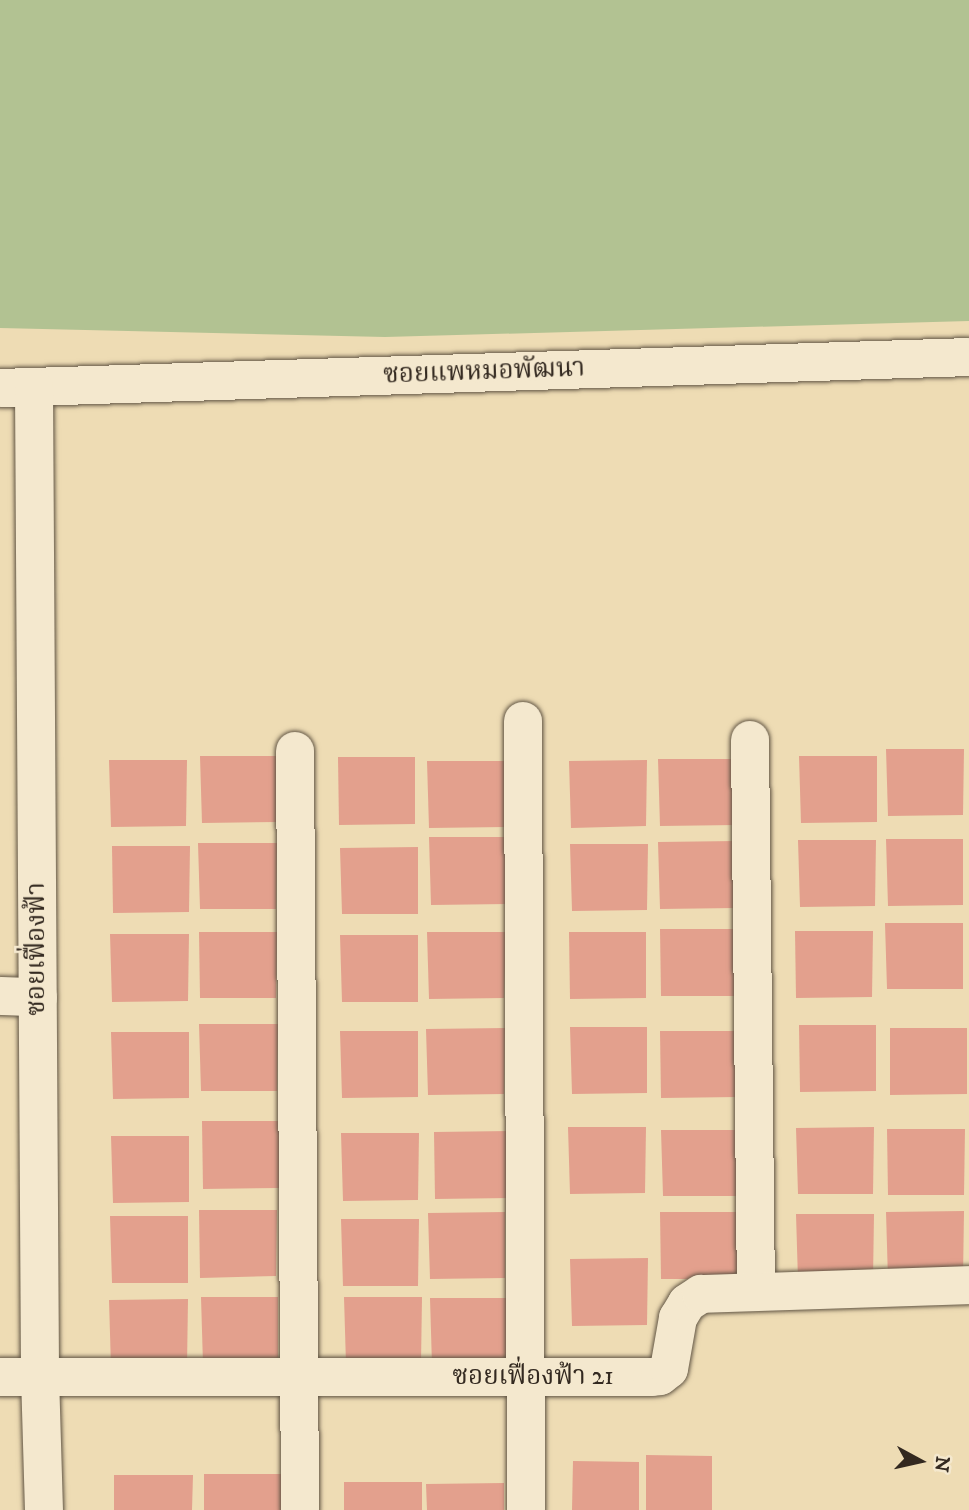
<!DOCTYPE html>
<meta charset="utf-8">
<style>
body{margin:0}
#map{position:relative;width:969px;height:1510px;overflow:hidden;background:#eedcb4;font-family:"IM FELL DW Pica","Noto Serif Thai",serif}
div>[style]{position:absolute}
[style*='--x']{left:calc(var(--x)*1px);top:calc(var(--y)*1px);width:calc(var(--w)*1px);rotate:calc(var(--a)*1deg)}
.green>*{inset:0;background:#b2c292}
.building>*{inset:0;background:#e3a08d}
.roads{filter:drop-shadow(0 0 2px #625645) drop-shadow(0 0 2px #625645)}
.minor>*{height:38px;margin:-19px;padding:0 19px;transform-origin:19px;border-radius:19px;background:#f4e8ce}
span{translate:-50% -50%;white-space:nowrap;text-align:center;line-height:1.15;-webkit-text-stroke:5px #f4e8ce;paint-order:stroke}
.street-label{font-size:26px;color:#332920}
.north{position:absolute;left:885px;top:1426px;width:70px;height:70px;-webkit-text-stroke:5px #f4e8ce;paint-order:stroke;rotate:98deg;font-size:19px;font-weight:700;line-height:28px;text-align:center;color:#332920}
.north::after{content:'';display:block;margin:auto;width:24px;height:32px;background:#332920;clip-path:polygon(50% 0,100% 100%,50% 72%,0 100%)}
</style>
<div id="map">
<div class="green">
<div style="clip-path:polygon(0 0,969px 0,969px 321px,385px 337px,0 328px)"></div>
</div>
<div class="building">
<div style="clip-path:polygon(886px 749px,964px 749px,963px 815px,888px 816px)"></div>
<div style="clip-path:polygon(200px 756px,279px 756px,278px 822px,202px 823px)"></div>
<div style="clip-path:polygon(799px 756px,877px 756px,877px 822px,801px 823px)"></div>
<div style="clip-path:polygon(338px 757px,415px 757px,415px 824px,339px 825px)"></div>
<div style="clip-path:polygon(658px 759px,736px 759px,736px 825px,660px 826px)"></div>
<div style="clip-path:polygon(109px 760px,187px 760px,186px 826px,111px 827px)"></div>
<div style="clip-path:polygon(647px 760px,646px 826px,571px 828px,569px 761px)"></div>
<div style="clip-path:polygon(427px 761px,506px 761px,505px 827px,429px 828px)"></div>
<div style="clip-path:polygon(429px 837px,508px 837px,507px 904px,431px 905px)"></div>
<div style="clip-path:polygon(886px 839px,963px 839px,963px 905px,888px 906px)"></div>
<div style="clip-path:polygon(798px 840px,876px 840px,875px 906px,800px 907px)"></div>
<div style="clip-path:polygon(736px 841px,735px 908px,660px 909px,658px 842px)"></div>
<div style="clip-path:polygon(198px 843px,277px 843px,276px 909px,200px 909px)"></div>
<div style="clip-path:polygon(570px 844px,648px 844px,647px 910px,572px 911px)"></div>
<div style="clip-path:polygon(112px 846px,190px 846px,189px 912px,113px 913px)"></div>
<div style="clip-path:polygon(418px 847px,418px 914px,342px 914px,340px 848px)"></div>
<div style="clip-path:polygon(885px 923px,963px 923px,963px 989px,887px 989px)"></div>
<div style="clip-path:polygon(660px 929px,738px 929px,737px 996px,661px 996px)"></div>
<div style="clip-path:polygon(795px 931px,873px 931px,872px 997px,796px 998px)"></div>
<div style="clip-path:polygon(199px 932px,277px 932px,276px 998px,200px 998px)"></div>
<div style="clip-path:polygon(427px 932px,506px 932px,504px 998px,429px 999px)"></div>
<div style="clip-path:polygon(569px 932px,646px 932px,646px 998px,570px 999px)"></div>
<div style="clip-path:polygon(110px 934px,189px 934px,188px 1001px,112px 1002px)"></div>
<div style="clip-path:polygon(340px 935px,418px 935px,418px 1002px,342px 1002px)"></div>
<div style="clip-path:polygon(199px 1024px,278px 1024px,277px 1091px,201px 1091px)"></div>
<div style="clip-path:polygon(799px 1025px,876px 1025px,876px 1091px,800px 1092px)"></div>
<div style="clip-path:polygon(570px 1027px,647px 1027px,647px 1093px,572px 1094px)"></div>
<div style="clip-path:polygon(505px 1028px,504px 1094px,428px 1095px,426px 1029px)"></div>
<div style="clip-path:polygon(890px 1028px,967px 1028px,967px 1094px,890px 1095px)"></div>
<div style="clip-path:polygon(340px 1031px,418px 1031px,418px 1097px,342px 1098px)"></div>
<div style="clip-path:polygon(660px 1031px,737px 1031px,737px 1097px,661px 1098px)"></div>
<div style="clip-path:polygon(111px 1032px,189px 1032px,189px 1098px,113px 1099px)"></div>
<div style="clip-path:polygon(202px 1121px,280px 1121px,279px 1188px,203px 1189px)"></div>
<div style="clip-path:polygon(568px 1127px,646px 1127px,645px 1193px,570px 1194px)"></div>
<div style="clip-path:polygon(874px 1127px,873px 1194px,798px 1194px,796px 1128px)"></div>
<div style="clip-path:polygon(887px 1129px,965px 1129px,964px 1195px,888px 1195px)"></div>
<div style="clip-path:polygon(661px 1130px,739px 1130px,739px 1196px,663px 1196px)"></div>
<div style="clip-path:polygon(511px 1131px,511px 1198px,435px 1199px,434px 1132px)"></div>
<div style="clip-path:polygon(341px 1133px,419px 1133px,418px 1200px,343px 1201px)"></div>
<div style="clip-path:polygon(111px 1136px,189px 1136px,189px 1202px,113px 1203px)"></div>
<div style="clip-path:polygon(199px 1210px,277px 1210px,276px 1276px,200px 1278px)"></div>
<div style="clip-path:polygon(964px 1211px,963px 1278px,888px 1279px,886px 1212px)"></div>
<div style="clip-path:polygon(505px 1212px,505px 1278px,430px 1279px,428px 1213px)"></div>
<div style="clip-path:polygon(660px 1212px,737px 1212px,737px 1279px,661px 1279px)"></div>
<div style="clip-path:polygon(796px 1214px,874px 1214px,873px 1280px,798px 1280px)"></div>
<div style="clip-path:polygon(110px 1216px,188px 1216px,188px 1283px,112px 1283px)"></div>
<div style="clip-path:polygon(341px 1219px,419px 1219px,418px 1286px,343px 1286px)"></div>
<div style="clip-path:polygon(648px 1258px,647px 1325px,572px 1326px,570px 1259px)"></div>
<div style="clip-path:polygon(201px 1297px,278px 1297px,278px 1364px,203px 1364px)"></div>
<div style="clip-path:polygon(344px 1297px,422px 1297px,421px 1363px,346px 1364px)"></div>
<div style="clip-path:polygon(430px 1298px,508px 1298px,507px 1365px,432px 1365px)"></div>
<div style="clip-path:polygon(188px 1299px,187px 1366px,111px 1367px,109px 1300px)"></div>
<div style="clip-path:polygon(646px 1455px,712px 1456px,712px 1510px,646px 1510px)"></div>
<div style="clip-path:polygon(573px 1461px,639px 1462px,639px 1510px,572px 1510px)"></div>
<div style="clip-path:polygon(204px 1474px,282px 1474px,281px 1510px,204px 1510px)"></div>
<div style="clip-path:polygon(114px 1475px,193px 1475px,192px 1510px,114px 1510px)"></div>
<div style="clip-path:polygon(344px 1482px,422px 1482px,422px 1510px,344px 1510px)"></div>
<div style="clip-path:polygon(504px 1483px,504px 1510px,427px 1510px,426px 1484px)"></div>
</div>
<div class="roads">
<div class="minor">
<div style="--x:0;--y:388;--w:969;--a:-1.83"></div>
<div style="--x:34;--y:388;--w:988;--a:89.65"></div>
<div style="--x:40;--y:1376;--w:134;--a:88.3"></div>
<div style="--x:523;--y:721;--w:789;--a:89.78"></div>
<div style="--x:750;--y:740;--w:551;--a:89.38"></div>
<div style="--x:295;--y:751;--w:759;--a:89.62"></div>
<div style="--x:0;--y:996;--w:38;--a:2"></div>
<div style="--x:0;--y:1377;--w:652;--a:0"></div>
<div style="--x:652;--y:1377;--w:8;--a:-7"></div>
<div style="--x:660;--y:1376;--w:11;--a:-38"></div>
<div style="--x:669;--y:1369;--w:52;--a:-80"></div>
<div style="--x:678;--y:1318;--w:17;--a:-59"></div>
<div style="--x:687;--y:1303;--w:17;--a:-33"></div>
<div style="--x:701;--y:1294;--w:268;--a:-1.9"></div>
</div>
</div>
<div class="street-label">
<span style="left:484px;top:372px;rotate:-2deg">ซอยแพหมอพัฒนา</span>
<span style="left:37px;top:949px;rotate:-90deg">ซอยเฟื่องฟ้า</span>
<span style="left:533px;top:1377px">ซอยเฟื่องฟ้า 21</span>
</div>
<div class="north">N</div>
</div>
